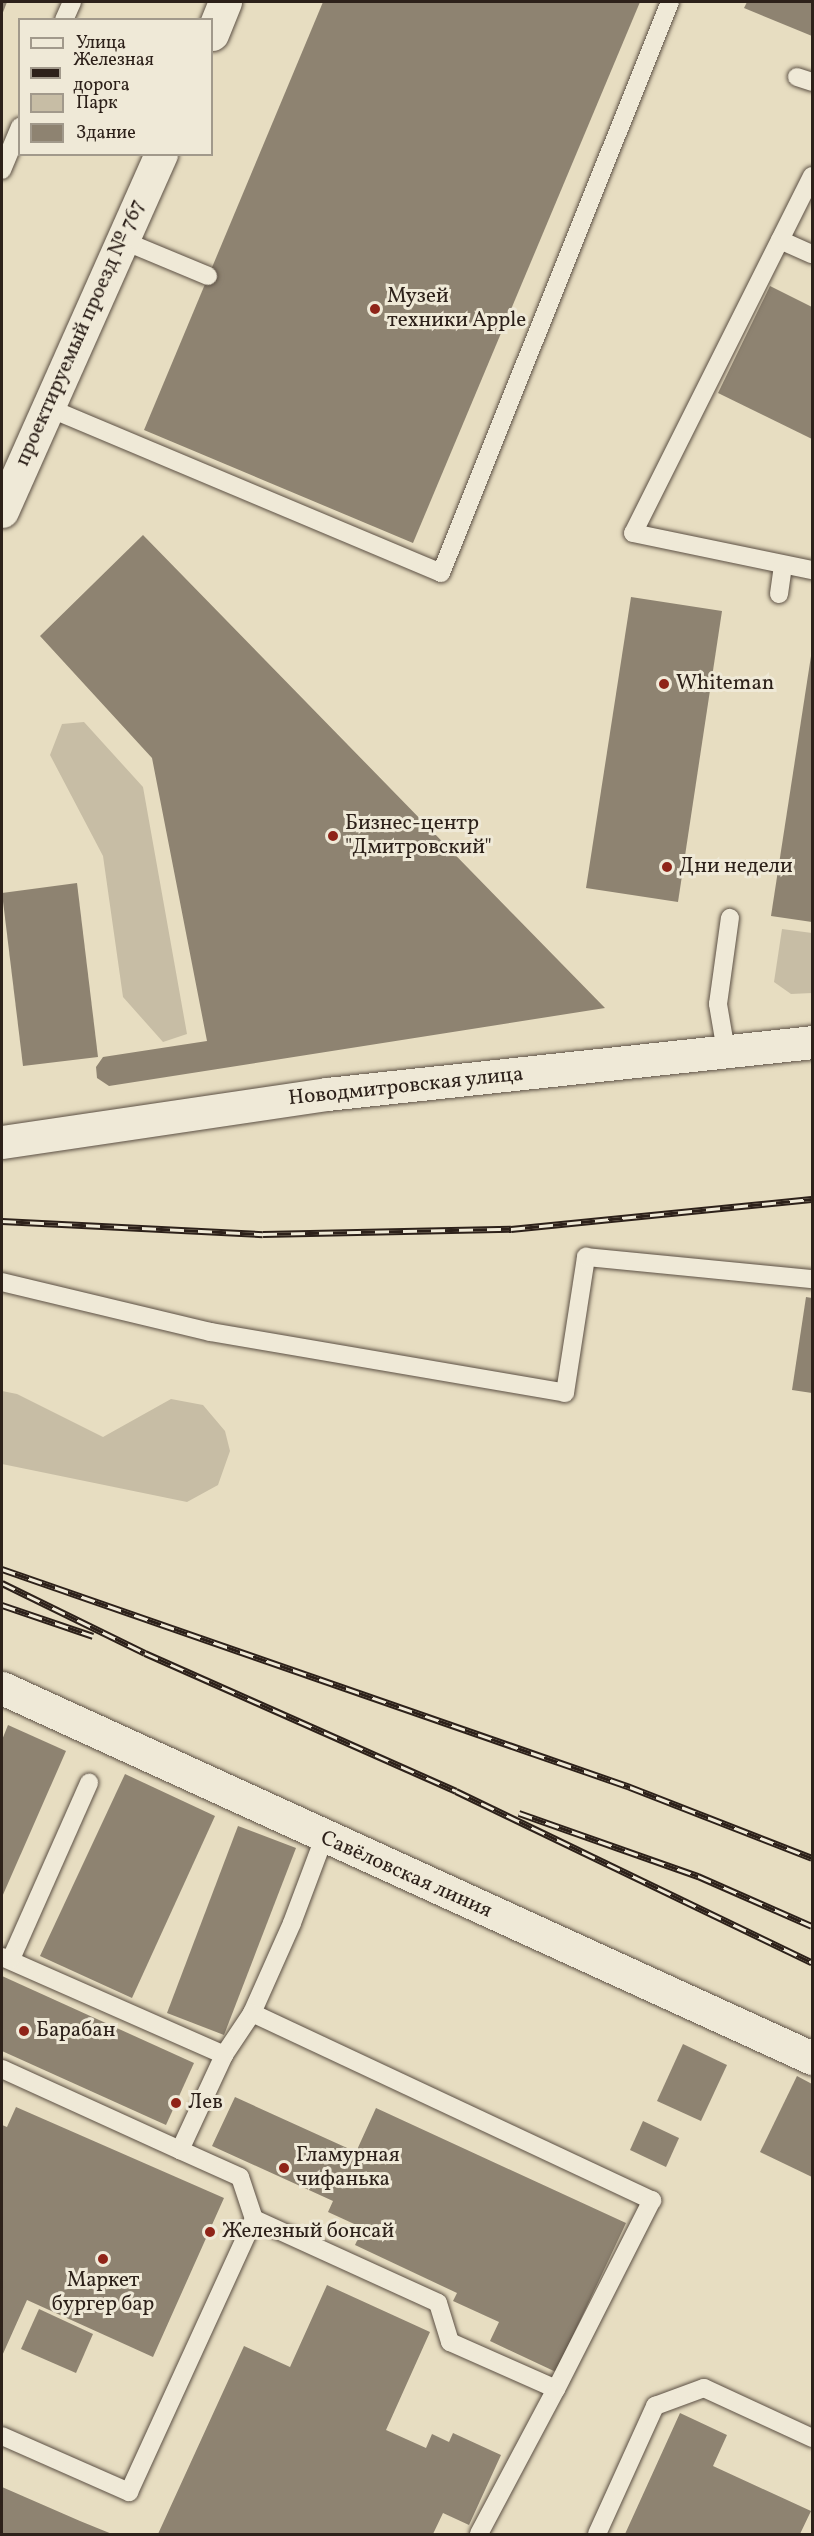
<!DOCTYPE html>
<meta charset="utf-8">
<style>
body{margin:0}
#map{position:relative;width:814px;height:2536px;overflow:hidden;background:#e7ddc1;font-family:Vollkorn,serif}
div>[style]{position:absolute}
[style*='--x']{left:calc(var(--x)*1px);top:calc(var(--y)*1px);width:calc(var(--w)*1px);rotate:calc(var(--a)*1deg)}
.green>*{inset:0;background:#c7bda5}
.building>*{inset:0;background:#8e8371}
.roads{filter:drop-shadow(0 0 2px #5c5044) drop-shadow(0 0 2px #5c5044)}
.lane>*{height:18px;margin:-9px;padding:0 9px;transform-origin:9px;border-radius:9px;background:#efe9d7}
.street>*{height:33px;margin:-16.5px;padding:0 16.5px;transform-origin:16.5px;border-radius:16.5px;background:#efe9d7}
.secondary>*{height:33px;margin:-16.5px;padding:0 16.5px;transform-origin:16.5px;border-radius:16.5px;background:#efe9d7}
.rail>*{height:7px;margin-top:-3.5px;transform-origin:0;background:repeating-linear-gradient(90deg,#efe9d7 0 14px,#2d211a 0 28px);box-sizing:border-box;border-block:2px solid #2d211a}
.dots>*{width:16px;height:16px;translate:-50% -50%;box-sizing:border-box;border:3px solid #efe9d7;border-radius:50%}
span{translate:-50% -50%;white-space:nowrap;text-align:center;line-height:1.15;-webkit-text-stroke:6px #efe9d7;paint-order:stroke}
.poi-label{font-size:21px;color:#2d211a}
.left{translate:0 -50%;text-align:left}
.street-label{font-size:21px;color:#2d211a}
.frame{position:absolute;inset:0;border:3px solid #2d211a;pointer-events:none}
.legend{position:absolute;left:18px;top:18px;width:195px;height:138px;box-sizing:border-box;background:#efe9d7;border:2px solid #a1998b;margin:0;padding:8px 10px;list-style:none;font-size:18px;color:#2d211a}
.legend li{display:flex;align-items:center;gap:12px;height:30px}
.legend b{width:30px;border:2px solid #a1998b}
</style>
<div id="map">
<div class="green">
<div style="clip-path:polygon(84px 722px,143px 787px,187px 1034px,163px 1042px,123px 997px,103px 856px,50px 755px,62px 724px)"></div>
<div style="clip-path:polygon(782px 929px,812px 933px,812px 993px,791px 994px,774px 982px)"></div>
<div style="clip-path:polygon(2px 1391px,17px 1394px,103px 1437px,171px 1399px,203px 1405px,225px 1431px,230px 1451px,218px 1485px,187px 1502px,2px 1464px)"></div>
</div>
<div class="building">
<div style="clip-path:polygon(2px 2px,7px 2px,2px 15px)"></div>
<div style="clip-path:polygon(323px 2px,640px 2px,413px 543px,144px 430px)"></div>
<div style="clip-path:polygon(747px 2px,812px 2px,812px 36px,744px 8px)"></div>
<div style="clip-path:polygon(770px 286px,812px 307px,812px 439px,718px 393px)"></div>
<div style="clip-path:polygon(143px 535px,513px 914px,605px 1008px,109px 1086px,97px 1078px,96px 1067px,103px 1057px,207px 1041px,152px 758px,40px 636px)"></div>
<div style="clip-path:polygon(631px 597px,722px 611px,678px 902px,586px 888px)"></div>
<div style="clip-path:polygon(811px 656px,812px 657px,812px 922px,771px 916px)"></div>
<div style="clip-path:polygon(77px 883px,98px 1057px,23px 1066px,2px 893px)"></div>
<div style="clip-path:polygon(806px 1297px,812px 1298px,812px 1393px,792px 1390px)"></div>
<div style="clip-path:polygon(8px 1725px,66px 1751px,2px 1897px,2px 1740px)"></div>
<div style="clip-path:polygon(125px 1774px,215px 1816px,132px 1998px,40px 1956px)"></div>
<div style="clip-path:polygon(238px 1826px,296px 1848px,224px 2035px,167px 2013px)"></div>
<div style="clip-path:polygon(2px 1976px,194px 2063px,166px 2125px,2px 2051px)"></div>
<div style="clip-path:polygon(683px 2044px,727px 2065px,701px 2121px,657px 2101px)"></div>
<div style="clip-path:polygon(797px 2076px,812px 2084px,812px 2177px,760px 2152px)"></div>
<div style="clip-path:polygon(235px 2097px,356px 2152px,376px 2108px,626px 2223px,556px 2372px,490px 2341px,499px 2322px,453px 2301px,457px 2293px,355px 2245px,363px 2228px,328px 2212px,333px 2201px,212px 2146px)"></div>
<div style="clip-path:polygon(16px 2107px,224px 2198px,153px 2357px,27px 2300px,2px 2356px,2px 2125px,7px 2127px)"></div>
<div style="clip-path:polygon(643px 2121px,679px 2138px,666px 2167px,630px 2150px)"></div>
<div style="clip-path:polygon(327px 2285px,430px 2332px,386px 2430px,426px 2448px,432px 2434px,449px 2442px,453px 2433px,501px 2455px,469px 2525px,443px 2513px,433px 2534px,158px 2534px,244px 2346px,290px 2367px)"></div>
<div style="clip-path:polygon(39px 2309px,93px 2334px,76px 2373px,21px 2349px)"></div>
<div style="clip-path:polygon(680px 2413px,727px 2435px,713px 2466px,811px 2511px,800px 2534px,625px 2534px)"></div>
<div style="clip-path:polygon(2px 2487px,80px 2521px,112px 2534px,2px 2534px)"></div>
</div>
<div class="roads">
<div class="lane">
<div style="--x:64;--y:20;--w:20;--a:-66"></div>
<div style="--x:797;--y:77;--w:16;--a:18"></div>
<div style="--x:2;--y:170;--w:47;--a:-67.3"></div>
<div style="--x:812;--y:176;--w:399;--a:116.6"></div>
<div style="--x:633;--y:533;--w:183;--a:11.7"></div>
<div style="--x:780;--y:240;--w:35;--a:24"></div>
<div style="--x:124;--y:241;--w:91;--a:22.6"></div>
<div style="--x:49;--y:408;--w:425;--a:22.8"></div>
<div style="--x:441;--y:573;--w:615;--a:-68.15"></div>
<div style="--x:779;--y:594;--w:28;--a:-82"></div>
<div style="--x:726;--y:1051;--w:48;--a:-99.7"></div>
<div style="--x:718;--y:1004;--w:87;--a:-82.1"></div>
<div style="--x:2;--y:1282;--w:214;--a:13.5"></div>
<div style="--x:210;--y:1332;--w:360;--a:9.7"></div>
<div style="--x:565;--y:1393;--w:138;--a:-81.2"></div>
<div style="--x:586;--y:1257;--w:227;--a:5.6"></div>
<div style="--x:2;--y:1957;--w:243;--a:23.8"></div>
<div style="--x:11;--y:1959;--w:193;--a:-66.1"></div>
<div style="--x:252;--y:2013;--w:98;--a:-66"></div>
<div style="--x:292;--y:1923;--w:91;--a:-69.4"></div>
<div style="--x:2;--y:2069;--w:196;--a:24.5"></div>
<div style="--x:254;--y:2219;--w:202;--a:24.5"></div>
<div style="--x:438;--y:2303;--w:41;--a:72.9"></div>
<div style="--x:450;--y:2342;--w:116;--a:23.9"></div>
<div style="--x:556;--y:2389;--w:164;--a:118"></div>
<div style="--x:2;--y:2436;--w:139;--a:23.8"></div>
<div style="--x:129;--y:2492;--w:300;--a:-65.4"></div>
<div style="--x:254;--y:2219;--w:44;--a:-108.4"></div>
<div style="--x:240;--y:2177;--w:66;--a:-155.8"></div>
<div style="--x:180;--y:2150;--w:105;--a:-65.1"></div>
<div style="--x:224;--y:2055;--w:50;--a:-56.3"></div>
<div style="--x:252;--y:2013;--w:442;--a:25.1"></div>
<div style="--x:652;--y:2200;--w:212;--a:116.9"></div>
<div style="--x:597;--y:2534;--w:141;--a:-65.6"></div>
<div style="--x:655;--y:2406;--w:52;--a:-20.2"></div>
<div style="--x:704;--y:2388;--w:119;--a:24.8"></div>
</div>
<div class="street">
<div style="--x:2;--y:1688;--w:891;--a:24.55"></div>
</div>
<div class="secondary">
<div style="--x:212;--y:34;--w:35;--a:-68"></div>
<div style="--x:2;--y:511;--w:391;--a:-66"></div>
<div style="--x:2;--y:1142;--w:329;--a:-8.4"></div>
<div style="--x:327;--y:1094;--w:488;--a:-6.1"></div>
</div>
</div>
<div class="rail">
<div style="--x:2;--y:1221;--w:261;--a:2.9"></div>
<div style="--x:263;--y:1234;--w:248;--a:-1.2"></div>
<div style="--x:511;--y:1229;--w:302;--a:-5.7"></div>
<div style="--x:2;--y:1569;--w:665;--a:19.14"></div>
<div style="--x:630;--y:1787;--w:195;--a:21.3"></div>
<div style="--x:2;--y:1583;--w:159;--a:26.1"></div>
<div style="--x:145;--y:1653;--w:340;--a:23.9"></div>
<div style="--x:456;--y:1791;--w:395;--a:25.7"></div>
<div style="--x:2;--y:1605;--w:96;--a:18.8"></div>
<div style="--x:519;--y:1813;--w:190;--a:19.4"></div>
<div style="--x:698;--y:1876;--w:124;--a:23.7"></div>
</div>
<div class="dots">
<div style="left:375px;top:309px;background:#8f2418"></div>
<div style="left:664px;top:684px;background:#8f2418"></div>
<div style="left:333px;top:836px;background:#8f2418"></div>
<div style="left:667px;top:867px;background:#8f2418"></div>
<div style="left:24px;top:2031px;background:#8f2418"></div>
<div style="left:176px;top:2103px;background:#8f2418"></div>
<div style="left:284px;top:2168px;background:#8f2418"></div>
<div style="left:210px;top:2232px;background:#8f2418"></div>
<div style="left:103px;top:2259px;background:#8f2418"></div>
</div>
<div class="poi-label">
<span class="left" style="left:387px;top:309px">Музей<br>техники Apple</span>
<span class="left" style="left:676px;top:684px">Whiteman</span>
<span class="left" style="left:345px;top:836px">Бизнес-центр<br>"Дмитровский"</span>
<span class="left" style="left:679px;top:867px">Дни недели</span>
<span class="left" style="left:36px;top:2031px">Барабан</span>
<span class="left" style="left:188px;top:2103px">Лев</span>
<span class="left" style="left:296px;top:2168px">Гламурная<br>чифанька</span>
<span class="left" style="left:222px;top:2232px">Железный бонсай</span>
<span style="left:103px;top:2293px">Маркет<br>бургер бар</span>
</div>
<div class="street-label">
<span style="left:81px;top:333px;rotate:-66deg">проектируемый проезд № 767</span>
<span style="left:406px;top:1087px;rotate:-6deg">Новодмитровская улица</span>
<span style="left:406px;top:1875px;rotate:24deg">Савёловская линия</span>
</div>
<div class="frame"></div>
<ul class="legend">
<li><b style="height:8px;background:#efe9d7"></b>Улица</li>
<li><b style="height:8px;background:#2d211a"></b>Железная дорога</li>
<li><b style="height:16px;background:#c7bda5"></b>Парк</li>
<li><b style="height:16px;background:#8e8371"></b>Здание</li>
</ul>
</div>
